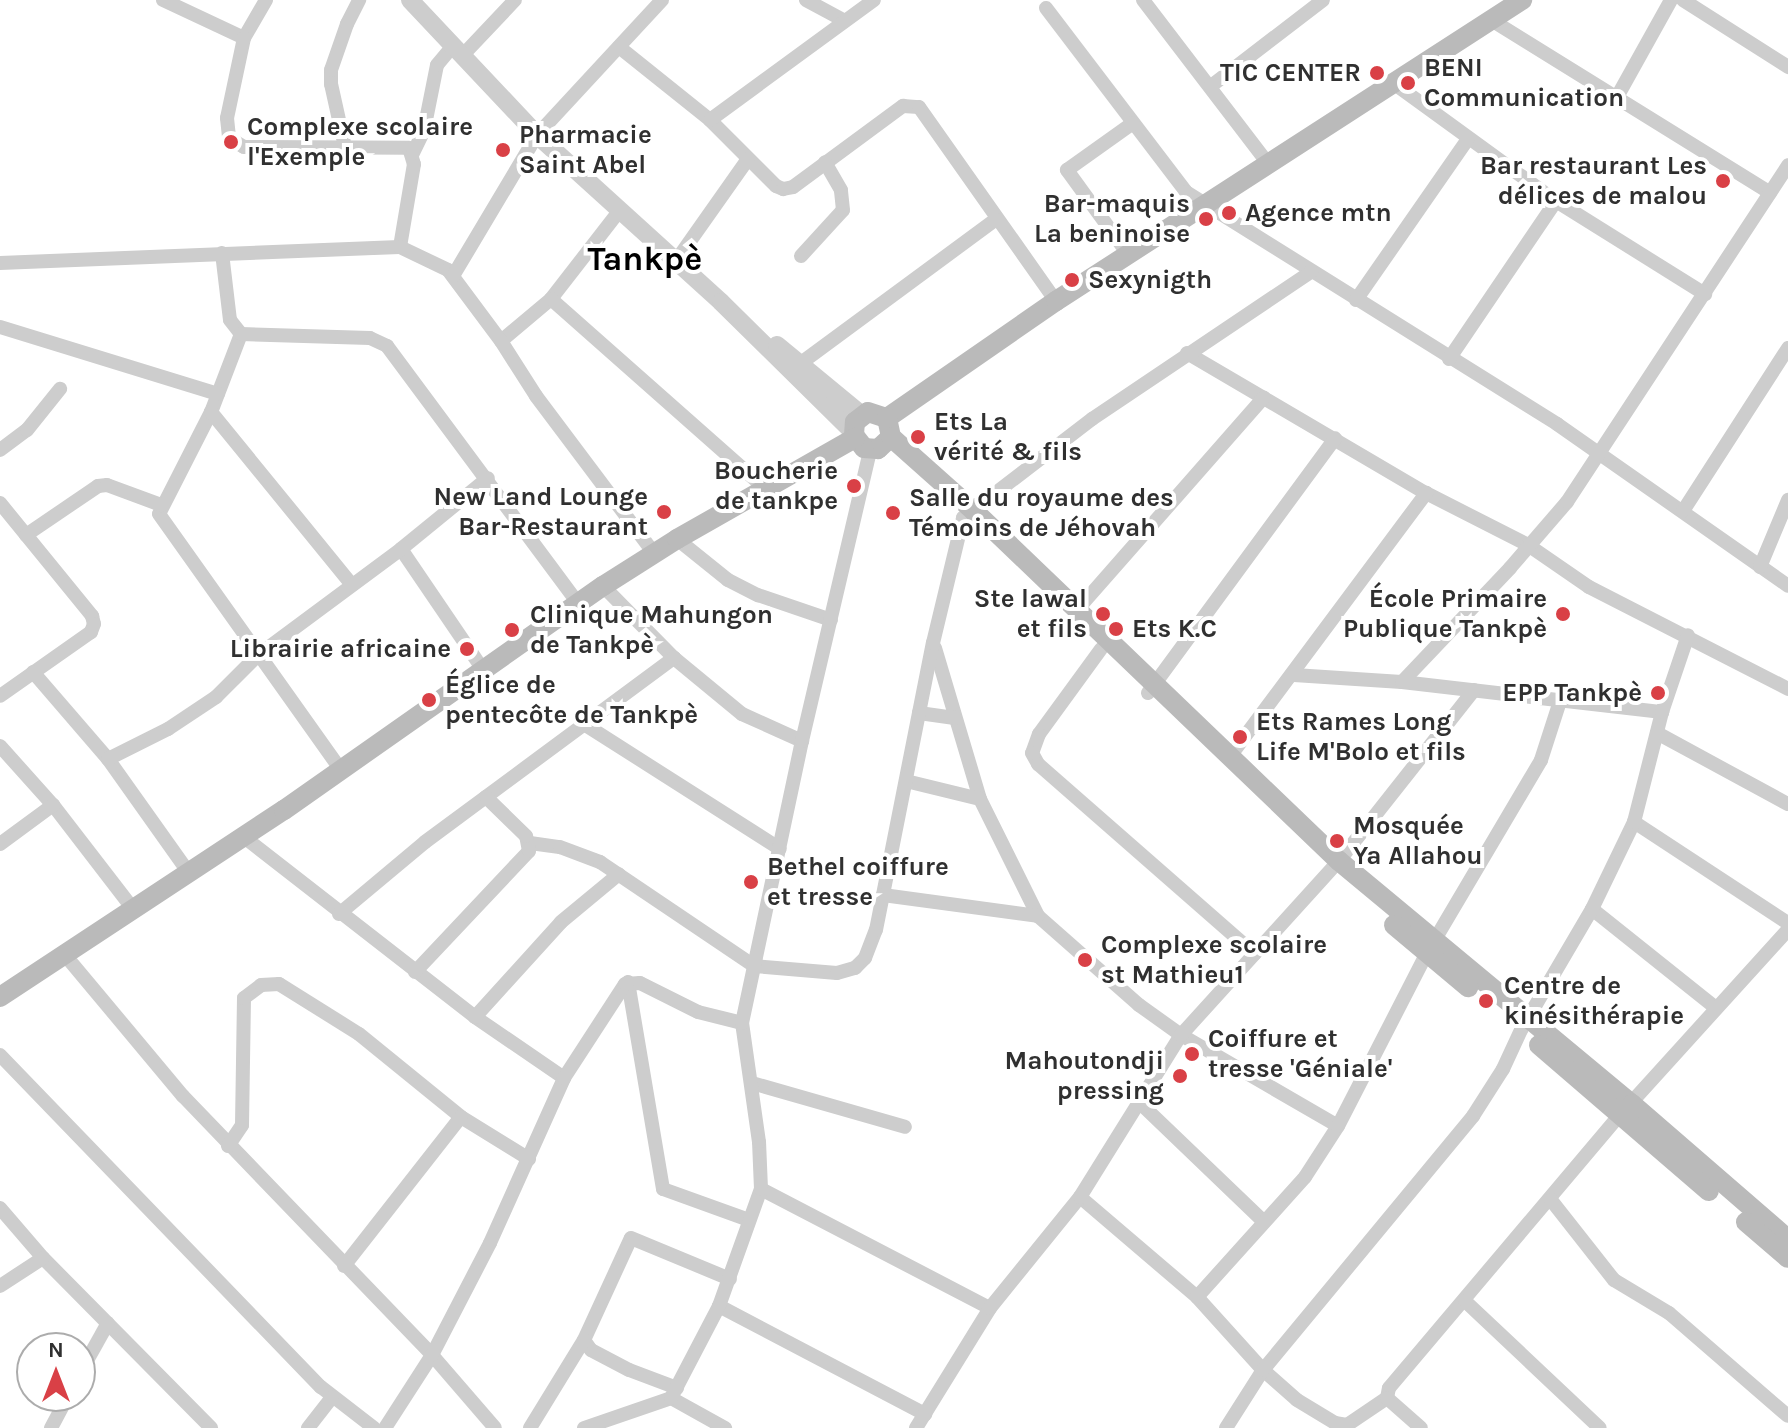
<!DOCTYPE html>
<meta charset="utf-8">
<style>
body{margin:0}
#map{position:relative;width:1788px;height:1428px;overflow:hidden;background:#fff;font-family:Karla,sans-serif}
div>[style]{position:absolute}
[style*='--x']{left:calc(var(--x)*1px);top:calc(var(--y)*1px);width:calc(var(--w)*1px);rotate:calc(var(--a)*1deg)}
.minor>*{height:14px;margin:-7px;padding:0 7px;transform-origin:7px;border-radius:7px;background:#cdcdcd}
.tertiary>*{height:18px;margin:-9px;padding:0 9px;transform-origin:9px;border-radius:9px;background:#cdcdcd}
.secondary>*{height:20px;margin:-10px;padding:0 10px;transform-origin:10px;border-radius:10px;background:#bababa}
.dots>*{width:22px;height:22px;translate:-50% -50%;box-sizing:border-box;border:4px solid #fff;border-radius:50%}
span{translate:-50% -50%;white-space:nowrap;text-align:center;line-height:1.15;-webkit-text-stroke:8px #fff;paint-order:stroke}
.poi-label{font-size:26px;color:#303030;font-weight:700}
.left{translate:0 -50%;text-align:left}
.right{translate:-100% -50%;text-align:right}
.district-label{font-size:34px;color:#000;font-weight:700}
.north{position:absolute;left:16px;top:1332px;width:80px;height:80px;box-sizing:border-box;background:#fff;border:2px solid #acacac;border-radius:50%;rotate:0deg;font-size:22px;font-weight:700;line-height:32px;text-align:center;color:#303030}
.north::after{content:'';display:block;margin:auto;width:28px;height:36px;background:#d94046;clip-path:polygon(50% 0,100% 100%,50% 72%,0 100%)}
</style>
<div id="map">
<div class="minor">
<div style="--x:163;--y:0;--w:89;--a:25.1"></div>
<div style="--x:244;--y:38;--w:44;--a:-59.9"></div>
<div style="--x:806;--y:0;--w:44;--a:28.3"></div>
<div style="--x:1143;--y:0;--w:204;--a:52.6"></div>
<div style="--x:1683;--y:0;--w:125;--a:32.5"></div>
<div style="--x:1046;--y:8;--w:231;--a:52.7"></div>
<div style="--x:1186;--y:192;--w:438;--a:32"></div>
<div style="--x:1557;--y:424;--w:282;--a:35"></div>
<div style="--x:1493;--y:21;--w:326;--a:31.8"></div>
<div style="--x:244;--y:38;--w:82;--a:102"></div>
<div style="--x:227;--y:118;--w:20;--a:84"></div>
<div style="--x:229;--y:138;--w:17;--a:31"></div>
<div style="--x:244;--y:147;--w:165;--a:0.3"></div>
<div style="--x:409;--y:148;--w:17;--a:73"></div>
<div style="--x:414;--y:164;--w:84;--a:99.6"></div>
<div style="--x:619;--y:47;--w:117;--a:38.7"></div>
<div style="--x:710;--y:120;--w:93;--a:45"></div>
<div style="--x:776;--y:186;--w:8;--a:23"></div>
<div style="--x:783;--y:189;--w:10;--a:-11"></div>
<div style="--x:793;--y:187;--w:137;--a:-36.4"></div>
<div style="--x:903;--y:106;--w:16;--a:4"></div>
<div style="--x:919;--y:107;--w:237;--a:54.8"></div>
<div style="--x:462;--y:56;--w:77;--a:-46.6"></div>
<div style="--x:1392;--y:82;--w:203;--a:36"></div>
<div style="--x:1556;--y:201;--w:176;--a:32"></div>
<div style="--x:1211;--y:86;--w:141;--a:-37.5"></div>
<div style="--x:1617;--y:97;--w:111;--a:-60.9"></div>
<div style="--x:710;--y:120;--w:203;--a:-36.2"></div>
<div style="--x:345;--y:147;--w:65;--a:-102.5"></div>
<div style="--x:331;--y:84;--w:14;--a:-90"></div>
<div style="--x:331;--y:70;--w:49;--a:-70.8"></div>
<div style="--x:347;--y:24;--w:27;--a:-63"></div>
<div style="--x:413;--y:153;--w:25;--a:-64"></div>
<div style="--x:424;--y:130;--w:66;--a:-78.7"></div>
<div style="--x:437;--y:65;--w:25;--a:-50"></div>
<div style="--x:620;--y:210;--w:113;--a:127.8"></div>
<div style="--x:551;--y:299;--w:65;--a:140"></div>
<div style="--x:501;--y:341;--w:65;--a:57.5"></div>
<div style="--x:536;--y:396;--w:196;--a:53.1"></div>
<div style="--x:222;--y:253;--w:67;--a:83.2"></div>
<div style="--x:230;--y:320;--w:18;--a:52"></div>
<div style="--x:241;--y:334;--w:84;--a:111"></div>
<div style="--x:211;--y:412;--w:114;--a:117"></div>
<div style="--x:159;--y:514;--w:314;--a:54.6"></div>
<div style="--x:1128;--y:254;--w:104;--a:-126"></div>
<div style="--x:1067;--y:170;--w:81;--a:-35.5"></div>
<div style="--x:801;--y:256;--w:62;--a:-47.6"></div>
<div style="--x:843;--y:210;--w:20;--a:-96"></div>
<div style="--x:841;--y:190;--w:32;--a:-120"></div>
<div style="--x:676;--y:261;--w:125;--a:-54.8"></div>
<div style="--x:0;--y:263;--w:400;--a:-2.3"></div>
<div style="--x:400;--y:247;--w:53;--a:25.6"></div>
<div style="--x:448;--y:270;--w:89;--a:53.3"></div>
<div style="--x:453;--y:276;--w:164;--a:-59.2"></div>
<div style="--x:537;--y:135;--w:184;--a:-47.2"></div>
<div style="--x:551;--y:299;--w:286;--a:41.5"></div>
<div style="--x:1356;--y:300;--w:195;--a:-55.2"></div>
<div style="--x:0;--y:327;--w:228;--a:17.1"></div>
<div style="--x:241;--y:334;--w:129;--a:1.8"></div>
<div style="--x:370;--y:338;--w:19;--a:25"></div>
<div style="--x:387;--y:346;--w:320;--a:53.4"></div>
<div style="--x:1187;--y:353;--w:277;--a:30.4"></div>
<div style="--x:1426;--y:493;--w:114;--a:27"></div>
<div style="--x:1528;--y:545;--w:74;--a:34.5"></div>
<div style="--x:1589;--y:587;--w:224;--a:27.1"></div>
<div style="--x:1449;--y:359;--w:191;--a:-55.9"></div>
<div style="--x:801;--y:363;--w:242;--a:-36.4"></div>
<div style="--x:211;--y:412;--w:223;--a:50.8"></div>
<div style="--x:0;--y:450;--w:34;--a:-37"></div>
<div style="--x:27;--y:430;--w:53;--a:-51.2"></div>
<div style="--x:0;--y:503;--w:146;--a:50.8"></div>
<div style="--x:92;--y:616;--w:8;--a:76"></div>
<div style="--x:94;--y:624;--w:9;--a:111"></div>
<div style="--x:91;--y:632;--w:111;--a:144.9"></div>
<div style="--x:1683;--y:511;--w:194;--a:-57.2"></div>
<div style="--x:26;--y:535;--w:87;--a:-34.2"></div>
<div style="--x:98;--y:486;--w:9;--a:-6"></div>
<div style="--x:107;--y:485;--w:58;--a:20.3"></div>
<div style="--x:677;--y:539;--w:65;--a:38.8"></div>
<div style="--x:728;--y:580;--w:34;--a:27"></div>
<div style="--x:758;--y:595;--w:77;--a:18.9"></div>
<div style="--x:401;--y:549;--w:148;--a:55.8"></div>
<div style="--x:1760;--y:567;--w:73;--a:-67.3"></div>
<div style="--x:603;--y:586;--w:101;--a:45.4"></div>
<div style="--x:674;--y:658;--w:88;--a:39.5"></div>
<div style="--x:742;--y:714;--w:66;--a:24.2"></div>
<div style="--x:1077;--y:610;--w:283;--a:-48.7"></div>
<div style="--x:935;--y:648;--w:158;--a:73.4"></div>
<div style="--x:980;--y:799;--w:131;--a:63.6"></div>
<div style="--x:1038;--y:916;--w:135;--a:41.4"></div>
<div style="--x:1139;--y:1005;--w:52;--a:35.5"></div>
<div style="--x:1181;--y:1035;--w:181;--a:30.1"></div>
<div style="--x:1101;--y:649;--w:105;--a:126.1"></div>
<div style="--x:1039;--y:734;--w:20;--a:110"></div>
<div style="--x:1032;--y:753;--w:13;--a:61"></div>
<div style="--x:1038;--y:764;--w:288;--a:41.2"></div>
<div style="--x:33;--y:672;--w:115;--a:49.2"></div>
<div style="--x:108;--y:759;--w:140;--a:54.6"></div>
<div style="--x:1294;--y:675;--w:108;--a:3.7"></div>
<div style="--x:1402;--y:682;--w:262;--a:6.6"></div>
<div style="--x:1402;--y:682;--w:157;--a:-46.5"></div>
<div style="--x:1510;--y:568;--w:87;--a:-49.2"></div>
<div style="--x:1567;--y:502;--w:403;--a:-56.7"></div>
<div style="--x:1148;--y:693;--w:316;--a:-53.7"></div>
<div style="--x:919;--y:713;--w:36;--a:8"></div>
<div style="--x:584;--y:724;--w:232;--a:32.5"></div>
<div style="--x:1657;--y:733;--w:149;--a:28.5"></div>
<div style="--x:0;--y:746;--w:79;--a:48.1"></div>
<div style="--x:53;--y:805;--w:133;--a:52.4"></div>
<div style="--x:1231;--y:755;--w:327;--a:-53.3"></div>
<div style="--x:108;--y:759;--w:67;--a:-26.6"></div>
<div style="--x:168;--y:729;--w:58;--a:-33.7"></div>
<div style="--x:216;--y:697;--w:58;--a:-45"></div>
<div style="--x:257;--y:656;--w:179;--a:-36.6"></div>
<div style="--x:401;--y:549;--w:112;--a:-39.2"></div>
<div style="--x:906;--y:781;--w:76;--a:13.7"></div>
<div style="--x:1634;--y:822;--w:184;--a:33.3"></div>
<div style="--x:244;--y:837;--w:293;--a:37.9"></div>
<div style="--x:475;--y:1017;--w:108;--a:34.4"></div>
<div style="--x:530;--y:843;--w:30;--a:8"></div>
<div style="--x:560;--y:847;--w:43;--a:20.6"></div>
<div style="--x:600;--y:862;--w:186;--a:34"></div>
<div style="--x:754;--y:966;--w:83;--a:4.8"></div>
<div style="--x:837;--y:973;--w:19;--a:-16"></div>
<div style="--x:855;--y:968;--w:14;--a:-45"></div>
<div style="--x:865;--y:958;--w:30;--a:-69"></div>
<div style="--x:876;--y:930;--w:293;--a:-78.8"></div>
<div style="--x:933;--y:643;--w:129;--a:-76.5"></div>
<div style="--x:963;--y:518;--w:163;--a:-37.5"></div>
<div style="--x:1092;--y:419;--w:264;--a:-33.9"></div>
<div style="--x:0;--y:844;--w:66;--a:-36.3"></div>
<div style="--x:883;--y:895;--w:156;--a:7.7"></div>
<div style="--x:1592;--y:909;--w:159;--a:38.6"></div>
<div style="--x:339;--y:914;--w:112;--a:-39.9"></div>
<div style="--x:425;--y:842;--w:310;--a:-36.5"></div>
<div style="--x:65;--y:955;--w:184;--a:50.1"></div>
<div style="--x:183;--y:1096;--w:359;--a:46.1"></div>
<div style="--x:432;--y:1355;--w:96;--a:49.2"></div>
<div style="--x:415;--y:972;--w:166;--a:-46.7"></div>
<div style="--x:529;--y:851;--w:15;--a:-101"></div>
<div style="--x:526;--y:836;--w:56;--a:-135.7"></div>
<div style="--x:628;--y:982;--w:210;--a:80.4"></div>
<div style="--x:663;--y:1189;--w:91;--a:19.8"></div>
<div style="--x:475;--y:1017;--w:128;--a:-47.8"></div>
<div style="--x:561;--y:922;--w:75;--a:-39.6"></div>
<div style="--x:0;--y:1055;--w:462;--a:46"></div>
<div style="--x:321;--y:1387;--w:67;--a:37.7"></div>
<div style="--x:752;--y:1083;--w:159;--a:16"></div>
<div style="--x:1140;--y:1103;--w:170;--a:43.8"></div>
<div style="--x:228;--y:1146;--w:25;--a:-56"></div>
<div style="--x:242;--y:1125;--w:127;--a:-89.1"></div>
<div style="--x:244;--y:998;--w:21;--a:-37"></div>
<div style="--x:261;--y:985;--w:18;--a:-3"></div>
<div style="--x:279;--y:984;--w:94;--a:32"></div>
<div style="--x:359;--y:1034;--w:132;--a:39.1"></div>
<div style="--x:461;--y:1117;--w:80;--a:31.7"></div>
<div style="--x:761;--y:1189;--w:258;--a:27.5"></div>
<div style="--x:1080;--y:1197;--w:154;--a:40.5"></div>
<div style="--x:1197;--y:1297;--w:98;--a:47.9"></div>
<div style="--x:1263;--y:1370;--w:45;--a:41.4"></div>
<div style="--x:1297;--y:1400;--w:44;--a:31.2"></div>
<div style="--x:1335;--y:1423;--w:12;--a:9"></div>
<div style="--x:1347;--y:1425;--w:48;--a:-34"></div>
<div style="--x:1387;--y:1398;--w:10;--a:-79"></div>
<div style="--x:1389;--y:1388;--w:358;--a:-49.8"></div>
<div style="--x:1620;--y:1115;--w:250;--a:-47.8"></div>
<div style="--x:1551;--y:1200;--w:102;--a:51.8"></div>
<div style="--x:1614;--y:1280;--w:64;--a:31"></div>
<div style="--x:1669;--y:1313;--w:157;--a:40.9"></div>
<div style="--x:0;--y:1208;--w:66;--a:49.3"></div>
<div style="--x:43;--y:1258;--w:239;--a:45.3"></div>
<div style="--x:344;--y:1266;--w:189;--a:-51.9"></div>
<div style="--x:0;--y:1286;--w:51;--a:-33.1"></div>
<div style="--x:1197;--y:1297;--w:161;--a:-48"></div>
<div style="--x:1305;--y:1177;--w:61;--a:-57.1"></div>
<div style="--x:1338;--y:1126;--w:195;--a:-62.8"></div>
<div style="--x:1427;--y:953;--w:224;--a:-59.4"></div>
<div style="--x:1541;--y:760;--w:62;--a:-72.1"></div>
<div style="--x:1465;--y:1301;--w:185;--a:43.3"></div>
<div style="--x:719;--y:1306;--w:233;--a:27.7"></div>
<div style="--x:80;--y:1373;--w:57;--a:-60.8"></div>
<div style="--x:677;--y:1388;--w:51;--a:-159.4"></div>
<div style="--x:629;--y:1370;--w:43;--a:-152.2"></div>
<div style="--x:591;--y:1350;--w:12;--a:-125"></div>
<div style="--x:584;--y:1340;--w:112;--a:-65.3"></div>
<div style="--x:631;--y:1238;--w:107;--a:22.5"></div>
<div style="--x:671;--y:1398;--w:62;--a:29.1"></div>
<div style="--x:1387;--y:1398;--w:45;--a:41.4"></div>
<div style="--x:51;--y:1428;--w:36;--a:-62"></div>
<div style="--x:308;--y:1428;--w:39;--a:-52"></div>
<div style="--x:385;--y:1428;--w:87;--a:-57.2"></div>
<div style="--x:432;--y:1355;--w:126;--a:-62.6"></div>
<div style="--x:490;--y:1243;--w:181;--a:-65.8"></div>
<div style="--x:564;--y:1078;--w:112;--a:-57"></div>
<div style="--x:625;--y:984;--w:15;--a:-4"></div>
<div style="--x:640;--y:983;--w:65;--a:26.6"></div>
<div style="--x:698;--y:1012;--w:45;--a:14"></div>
<div style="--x:530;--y:1428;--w:103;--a:-58.5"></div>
<div style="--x:584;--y:1428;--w:92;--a:-19"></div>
<div style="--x:671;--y:1398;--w:104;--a:-62.4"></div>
<div style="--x:719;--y:1306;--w:124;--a:-70.3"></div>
<div style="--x:761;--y:1189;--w:47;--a:-92.4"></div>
<div style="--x:759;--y:1142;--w:120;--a:-98.1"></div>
<div style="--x:742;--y:1023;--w:288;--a:-78"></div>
<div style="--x:802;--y:741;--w:299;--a:-76.8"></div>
<div style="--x:916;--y:1428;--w:141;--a:-58.3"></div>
<div style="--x:990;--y:1308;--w:143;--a:-51"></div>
<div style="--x:1080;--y:1197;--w:191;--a:-58.1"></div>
<div style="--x:1181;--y:1035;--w:235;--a:-47.8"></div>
<div style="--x:1339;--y:861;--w:218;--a:-51.7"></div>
<div style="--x:1226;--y:1428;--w:69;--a:-57.5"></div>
<div style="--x:1263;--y:1370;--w:330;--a:-50.4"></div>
<div style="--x:1473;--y:1116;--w:56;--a:-57.4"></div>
<div style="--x:1503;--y:1069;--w:43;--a:-65.2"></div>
<div style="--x:1521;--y:1030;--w:140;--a:-59.6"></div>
<div style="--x:1592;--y:909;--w:97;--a:-64.2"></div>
<div style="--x:1634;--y:822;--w:114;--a:-75.7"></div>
<div style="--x:1662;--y:712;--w:81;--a:-71.3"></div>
</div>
<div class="tertiary">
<div style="--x:410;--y:0;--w:185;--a:46.7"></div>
<div style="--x:537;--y:135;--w:248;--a:42.2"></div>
<div style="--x:721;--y:302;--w:185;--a:44.6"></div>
<div style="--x:777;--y:345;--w:110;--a:39.5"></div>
</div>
<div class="secondary">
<div style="--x:887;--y:418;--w:206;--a:-34.7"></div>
<div style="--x:1056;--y:301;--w:555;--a:-32.86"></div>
<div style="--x:891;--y:437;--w:18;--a:137"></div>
<div style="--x:878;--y:449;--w:14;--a:-176"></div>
<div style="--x:864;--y:448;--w:16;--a:-128"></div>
<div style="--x:854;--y:435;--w:13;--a:-86"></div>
<div style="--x:855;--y:422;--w:16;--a:-38"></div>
<div style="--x:868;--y:412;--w:20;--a:18"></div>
<div style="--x:887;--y:418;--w:19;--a:78"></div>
<div style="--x:891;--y:437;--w:110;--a:41.7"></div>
<div style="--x:973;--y:510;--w:507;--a:43.8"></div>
<div style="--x:1339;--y:861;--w:381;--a:39.7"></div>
<div style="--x:1632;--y:1104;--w:206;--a:40.9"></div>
<div style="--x:1394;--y:925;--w:97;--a:40"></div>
<div style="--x:0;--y:997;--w:340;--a:-33.4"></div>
<div style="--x:284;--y:810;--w:390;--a:-35.1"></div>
<div style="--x:603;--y:586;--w:88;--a:-32.4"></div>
<div style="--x:677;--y:539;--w:205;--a:-29.6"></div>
<div style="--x:1539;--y:1045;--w:224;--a:40.7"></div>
<div style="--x:1746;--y:1222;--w:55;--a:40.6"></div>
</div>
<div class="dots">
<div style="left:1377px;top:73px;background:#d94046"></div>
<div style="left:1408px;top:83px;background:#d94046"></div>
<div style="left:231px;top:142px;background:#d94046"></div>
<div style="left:503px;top:150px;background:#d94046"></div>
<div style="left:1723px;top:181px;background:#d94046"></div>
<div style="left:1229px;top:213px;background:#d94046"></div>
<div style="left:1206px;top:219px;background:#d94046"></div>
<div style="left:1072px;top:280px;background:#d94046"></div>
<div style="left:918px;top:437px;background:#d94046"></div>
<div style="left:854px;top:486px;background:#d94046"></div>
<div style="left:664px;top:512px;background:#d94046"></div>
<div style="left:893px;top:513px;background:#d94046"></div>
<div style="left:1103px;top:614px;background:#d94046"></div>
<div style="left:1563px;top:614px;background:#d94046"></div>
<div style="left:1116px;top:629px;background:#d94046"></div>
<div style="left:512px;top:630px;background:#d94046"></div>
<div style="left:467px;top:649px;background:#d94046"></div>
<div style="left:1658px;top:693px;background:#d94046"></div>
<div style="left:429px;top:700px;background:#d94046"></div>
<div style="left:1240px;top:737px;background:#d94046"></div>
<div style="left:1337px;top:841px;background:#d94046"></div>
<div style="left:751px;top:882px;background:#d94046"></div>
<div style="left:1085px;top:960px;background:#d94046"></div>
<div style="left:1486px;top:1001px;background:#d94046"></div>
<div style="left:1192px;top:1054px;background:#d94046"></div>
<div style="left:1180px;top:1076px;background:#d94046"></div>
</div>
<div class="poi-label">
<span class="left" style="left:1424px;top:83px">BENI<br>Communication</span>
<span class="right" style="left:1361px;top:73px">TIC CENTER</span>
<span class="left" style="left:247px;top:142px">Complexe scolaire<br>l'Exemple</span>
<span class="left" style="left:519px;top:150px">Pharmacie<br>Saint Abel</span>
<span class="right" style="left:1707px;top:181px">Bar restaurant Les<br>délices de malou</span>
<span class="right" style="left:1190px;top:219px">Bar-maquis<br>La beninoise</span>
<span class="left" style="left:1245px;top:213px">Agence mtn</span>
<span class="left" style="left:1088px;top:280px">Sexynigth</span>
<span class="left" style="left:934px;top:437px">Ets La<br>vérité &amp; fils</span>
<span class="right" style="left:838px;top:486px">Boucherie<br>de tankpe</span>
<span class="right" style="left:648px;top:512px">New Land Lounge<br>Bar-Restaurant</span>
<span class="left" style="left:909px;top:513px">Salle du royaume des<br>Témoins de Jéhovah</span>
<span class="right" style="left:1087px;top:614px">Ste lawal<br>et fils</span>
<span class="right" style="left:1547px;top:614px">École Primaire<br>Publique Tankpè</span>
<span class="left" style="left:530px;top:630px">Clinique Mahungon<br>de Tankpè</span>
<span class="left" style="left:1132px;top:629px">Ets K.C</span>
<span class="right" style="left:451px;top:649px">Librairie africaine</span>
<span class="left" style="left:445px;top:700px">Églice de<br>pentecôte de Tankpè</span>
<span class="right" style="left:1642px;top:693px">EPP Tankpè</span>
<span class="left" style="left:1256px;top:737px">Ets Rames Long<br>Life M'Bolo et fils</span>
<span class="left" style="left:1353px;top:841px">Mosquée<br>Ya Allahou</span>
<span class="left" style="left:767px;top:882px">Bethel coiffure<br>et tresse</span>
<span class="left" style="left:1101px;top:960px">Complexe scolaire<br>st Mathieu1</span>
<span class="left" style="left:1504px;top:1001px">Centre de<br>kinésithérapie</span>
<span class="left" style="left:1208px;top:1054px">Coiffure et<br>tresse 'Géniale'</span>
<span class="right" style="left:1164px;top:1076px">Mahoutondji<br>pressing</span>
</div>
<div class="district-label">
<span style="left:645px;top:260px">Tankpè</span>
</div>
<div class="north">N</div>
</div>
